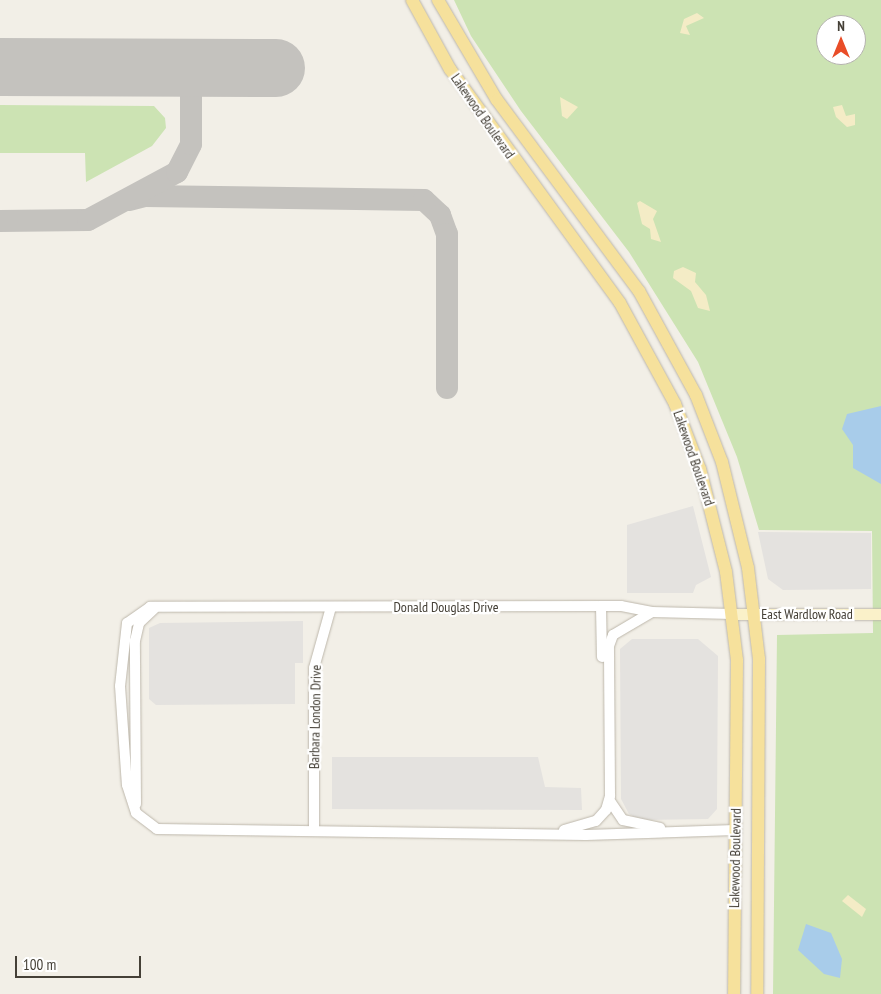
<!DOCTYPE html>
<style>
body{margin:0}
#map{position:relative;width:881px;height:994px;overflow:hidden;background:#f2efe7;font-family:"PT Sans Narrow",sans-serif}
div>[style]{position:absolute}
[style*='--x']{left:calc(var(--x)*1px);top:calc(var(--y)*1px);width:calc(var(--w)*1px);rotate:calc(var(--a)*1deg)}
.green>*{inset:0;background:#cce3b3}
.sand>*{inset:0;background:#f4ecc6}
.parking>*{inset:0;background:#e4e2df}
.water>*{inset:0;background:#a8ccea}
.taxiway>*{height:22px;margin:-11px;padding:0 11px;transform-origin:11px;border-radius:11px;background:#c4c2be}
.runway>*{height:58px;margin:-29px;padding:0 29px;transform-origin:29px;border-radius:29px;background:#c4c2be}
.roads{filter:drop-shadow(0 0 1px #bdb7ab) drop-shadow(0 0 1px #bdb7ab)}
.tertiary>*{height:10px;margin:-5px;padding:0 5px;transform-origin:5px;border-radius:5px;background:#fff}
.secondary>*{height:11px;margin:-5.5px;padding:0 5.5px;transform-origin:5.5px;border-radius:5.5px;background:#faf1c9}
.primary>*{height:12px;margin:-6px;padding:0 6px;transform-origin:6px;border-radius:6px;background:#f6e19c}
span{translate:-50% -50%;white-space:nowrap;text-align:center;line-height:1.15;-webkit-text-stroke:4.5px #fff;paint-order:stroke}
.street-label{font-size:14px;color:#454037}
.north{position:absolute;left:816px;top:15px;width:50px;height:50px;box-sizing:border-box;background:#fff;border:1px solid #b5b3af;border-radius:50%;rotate:0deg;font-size:14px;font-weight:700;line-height:20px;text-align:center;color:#454037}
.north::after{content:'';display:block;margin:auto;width:18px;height:22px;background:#e94d28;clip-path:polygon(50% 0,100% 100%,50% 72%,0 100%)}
.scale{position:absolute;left:15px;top:956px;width:126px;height:22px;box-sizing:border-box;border:2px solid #454037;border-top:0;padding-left:6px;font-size:15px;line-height:18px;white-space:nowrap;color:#454037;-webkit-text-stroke:4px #fff;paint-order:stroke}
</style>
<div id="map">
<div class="green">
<div style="clip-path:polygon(evenodd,454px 0,881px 0,881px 994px,773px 994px,777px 635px,873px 633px,872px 531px,759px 530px,737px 457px,698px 362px,629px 252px,521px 111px,471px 36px,454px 0,826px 25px,856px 25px,856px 55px,826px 55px,826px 25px)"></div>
<div style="clip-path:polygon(0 105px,154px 106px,165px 118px,166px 128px,152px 146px,86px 182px,85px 153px,0 153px)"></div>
</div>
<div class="sand">
<div style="clip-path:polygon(697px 13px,704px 18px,686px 26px,690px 35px,680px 33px,684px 19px)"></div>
<div style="clip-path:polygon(560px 97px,578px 107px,567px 119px,562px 116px)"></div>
<div style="clip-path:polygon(842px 105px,846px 116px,855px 114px,855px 125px,847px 127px,836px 117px,833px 107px)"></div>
<div style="clip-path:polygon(640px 201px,657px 211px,653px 219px,661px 242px,651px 239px,650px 229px,642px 224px,637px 203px)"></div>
<div style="clip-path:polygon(683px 267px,696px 273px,695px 282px,706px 295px,710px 311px,698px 308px,691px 291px,673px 278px,674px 271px)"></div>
<div style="clip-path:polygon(848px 895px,866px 909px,862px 917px,842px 901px)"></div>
</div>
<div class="parking">
<div style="clip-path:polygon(693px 506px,711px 577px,696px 585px,693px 593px,627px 593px,627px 525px)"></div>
<div style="clip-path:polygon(758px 532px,871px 533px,871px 589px,783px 590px,768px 579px)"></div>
<div style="clip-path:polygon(303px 621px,303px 663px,295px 663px,295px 704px,156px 705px,149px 699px,149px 628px,160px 623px)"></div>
<div style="clip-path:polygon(632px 639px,698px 639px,718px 656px,717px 809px,708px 819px,641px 820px,629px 814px,621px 799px,620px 649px)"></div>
<div style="clip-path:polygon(332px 757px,538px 757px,545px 787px,581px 788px,582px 810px,332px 809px)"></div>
</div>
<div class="water">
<div style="clip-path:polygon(881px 406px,881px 484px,853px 468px,853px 445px,842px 429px,847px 414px)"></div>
<div style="clip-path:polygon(806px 924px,831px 933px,842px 959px,840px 978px,824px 974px,798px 950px)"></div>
</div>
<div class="taxiway">
<div style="--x:129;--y:200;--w:16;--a:-14"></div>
<div style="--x:145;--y:196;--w:279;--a:0.8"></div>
<div style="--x:424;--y:200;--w:22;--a:43"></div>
<div style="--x:440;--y:215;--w:20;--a:70"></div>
<div style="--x:447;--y:234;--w:154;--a:90"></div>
<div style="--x:0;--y:221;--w:88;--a:-0.7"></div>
<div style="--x:88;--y:220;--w:101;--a:-28.3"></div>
<div style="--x:177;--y:172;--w:31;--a:-63"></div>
<div style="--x:191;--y:144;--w:77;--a:-90"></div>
</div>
<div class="runway">
<div style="--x:0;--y:67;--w:276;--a:0.2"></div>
</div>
<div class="roads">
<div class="tertiary">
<div style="--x:601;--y:606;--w:51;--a:88.9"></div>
<div style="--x:732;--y:614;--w:80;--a:-178.6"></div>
<div style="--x:652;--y:612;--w:32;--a:-169"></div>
<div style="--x:621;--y:606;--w:471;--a:179.9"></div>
<div style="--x:150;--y:607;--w:28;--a:145"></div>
<div style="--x:127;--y:623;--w:63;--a:96.3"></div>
<div style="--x:120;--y:686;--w:99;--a:86"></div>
<div style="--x:127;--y:785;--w:29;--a:72"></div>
<div style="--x:136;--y:813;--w:26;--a:37"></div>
<div style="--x:157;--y:829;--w:429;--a:0.8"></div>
<div style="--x:586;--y:835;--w:149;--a:-1.9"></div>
<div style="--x:610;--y:801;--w:23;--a:56"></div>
<div style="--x:623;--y:820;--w:38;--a:12"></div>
<div style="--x:136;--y:804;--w:163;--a:-90.4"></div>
<div style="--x:135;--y:641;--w:18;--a:-77"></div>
<div style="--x:139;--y:623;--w:21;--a:-43"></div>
<div style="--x:314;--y:830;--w:162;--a:-90"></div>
<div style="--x:314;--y:668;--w:63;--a:-74.4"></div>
<div style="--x:564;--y:830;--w:33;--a:-16"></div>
<div style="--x:596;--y:821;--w:15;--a:-48"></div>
<div style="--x:606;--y:810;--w:15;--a:-74"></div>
<div style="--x:610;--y:796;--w:150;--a:-90.4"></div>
<div style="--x:609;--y:646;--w:12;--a:-70"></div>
<div style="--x:613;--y:635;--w:45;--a:-30.5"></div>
</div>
<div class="secondary">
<div style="--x:732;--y:614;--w:149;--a:0"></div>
</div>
<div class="primary">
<div style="--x:412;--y:0;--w:79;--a:61.2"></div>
<div style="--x:450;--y:69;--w:289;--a:54"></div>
<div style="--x:620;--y:303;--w:115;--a:61.4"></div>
<div style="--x:675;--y:404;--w:70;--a:69"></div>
<div style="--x:700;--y:469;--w:106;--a:75.8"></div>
<div style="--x:726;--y:572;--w:89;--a:82.9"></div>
<div style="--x:737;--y:660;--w:334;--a:90.5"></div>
<div style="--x:438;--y:0;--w:116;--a:59.5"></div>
<div style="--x:497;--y:100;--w:238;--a:53.4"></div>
<div style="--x:639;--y:291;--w:119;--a:61.3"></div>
<div style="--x:696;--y:395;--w:72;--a:68.8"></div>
<div style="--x:722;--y:462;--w:109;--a:76.2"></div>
<div style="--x:748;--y:568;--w:92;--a:83.1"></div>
<div style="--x:759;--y:659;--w:335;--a:90.3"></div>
</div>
</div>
<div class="street-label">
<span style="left:483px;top:116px;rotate:55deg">Lakewood Boulevard</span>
<span style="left:694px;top:458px;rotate:71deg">Lakewood Boulevard</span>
<span style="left:446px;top:607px">Donald Douglas Drive</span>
<span style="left:807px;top:614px">East Wardlow Road</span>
<span style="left:315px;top:717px;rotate:-89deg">Barbara London Drive</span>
<span style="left:735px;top:858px;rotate:-89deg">Lakewood Boulevard</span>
</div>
<div class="north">N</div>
<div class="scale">100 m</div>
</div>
